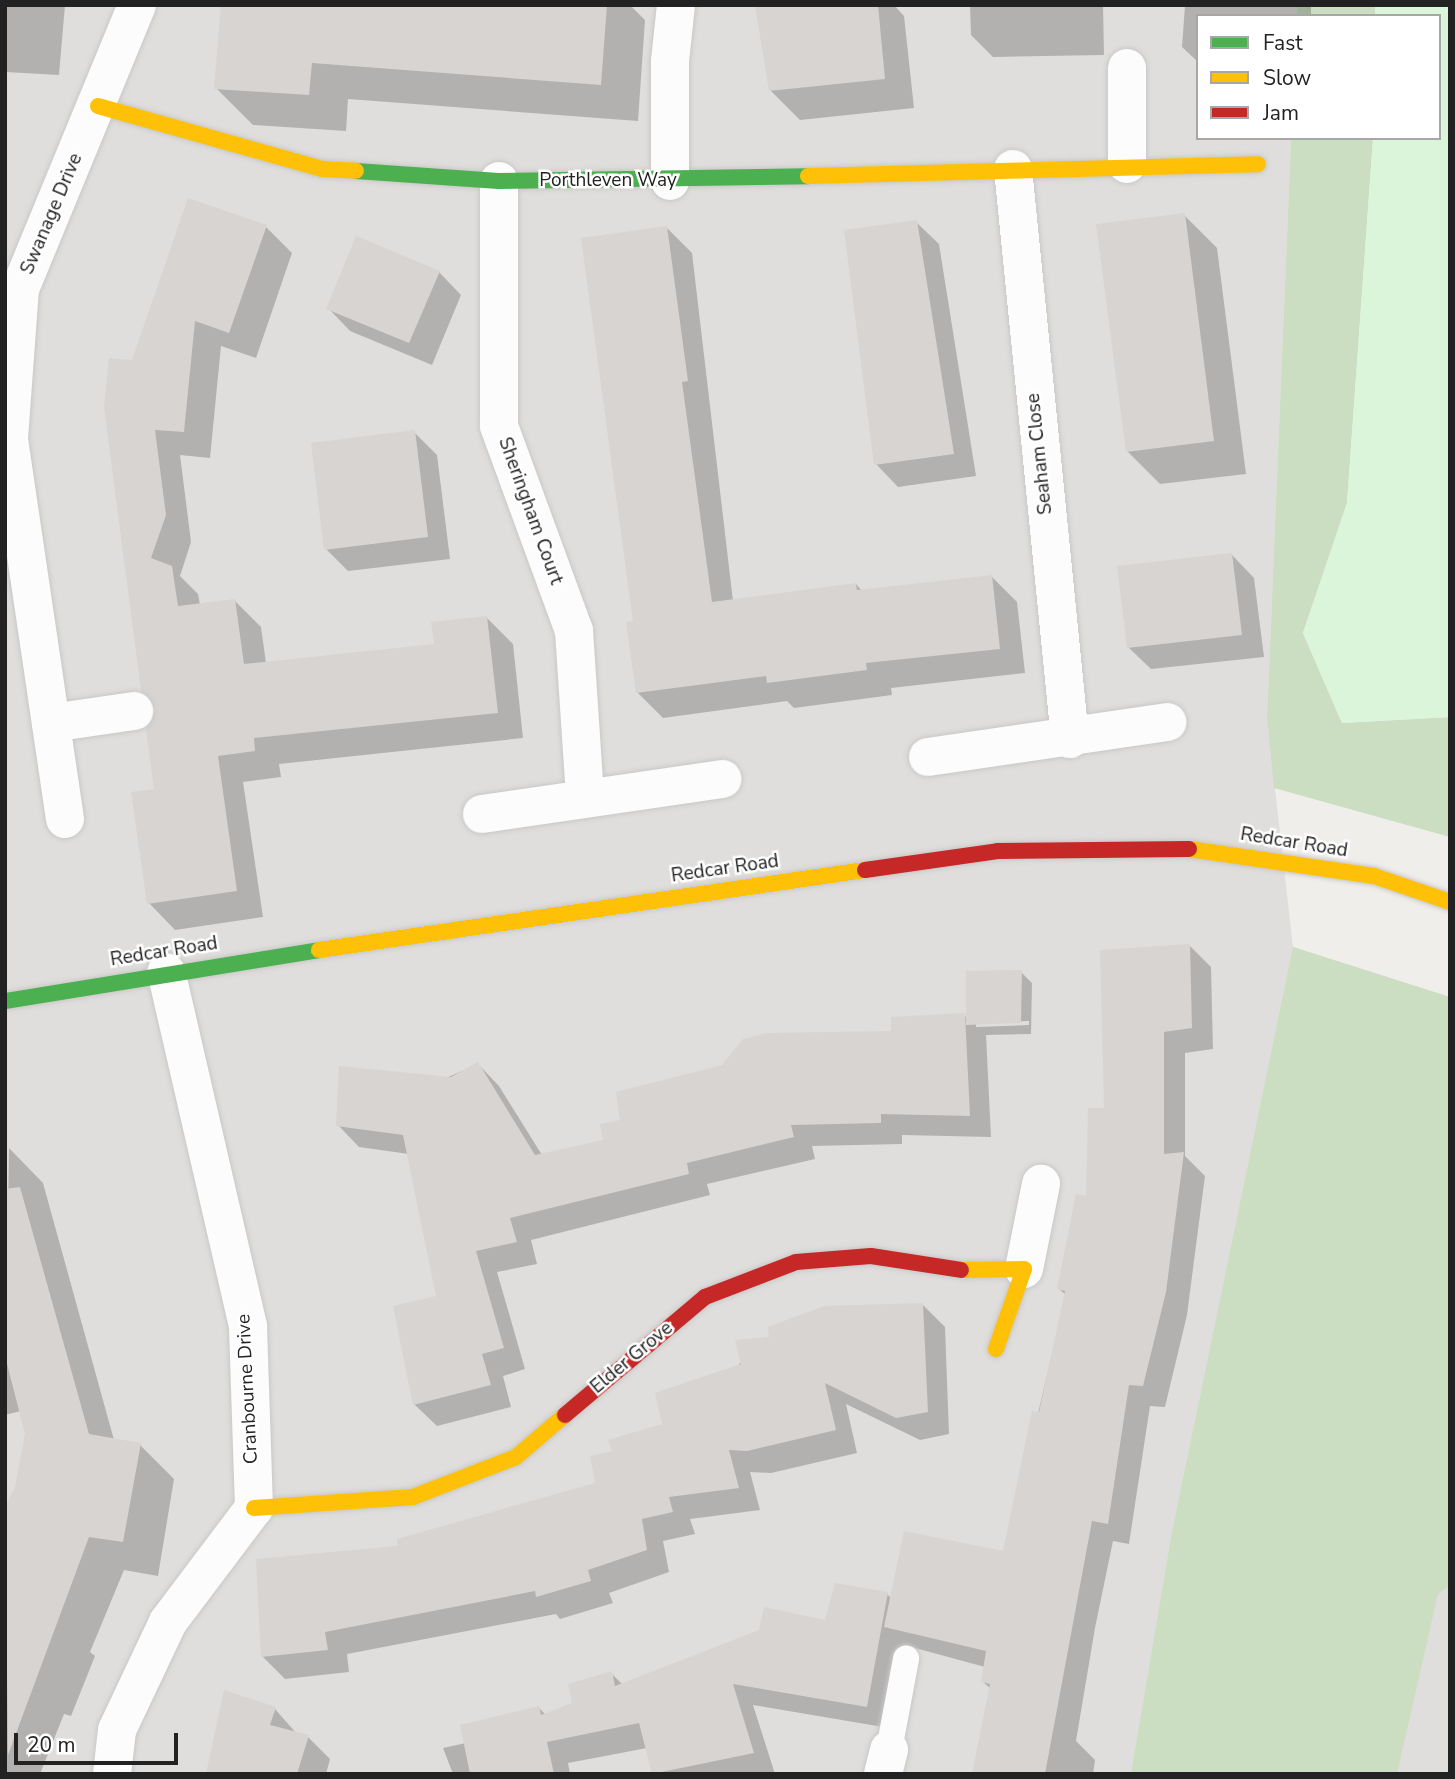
<!DOCTYPE html>
<style>
body{margin:0}
#map{position:relative;width:1455px;height:1779px;overflow:hidden;background:#f0eeeb;font-family:"Nunito Sans",sans-serif}
div>[style]{position:absolute}
[style*='--x']{left:calc(var(--x)*1px);top:calc(var(--y)*1px);width:calc(var(--w)*1px);rotate:calc(var(--a)*1deg)}
.residential>*{inset:0;background:#dfdedc}
.forest>*{inset:0;background:#cbdec1}
.park>*{inset:0;background:#daf5da}
.shadow>*{inset:0;background:#0003}
.building>*{inset:0;background:#d7d4d2}
.roads{filter:drop-shadow(0 0 2px #c9c8c7) drop-shadow(0 0 2px #c9c8c7)}
.lane>*{height:26px;margin:-13px;padding:0 13px;transform-origin:13px;border-radius:13px;background:#fdfcfc}
.street>*{height:38px;margin:-19px;padding:0 19px;transform-origin:19px;border-radius:19px;background:#fdfcfc}
.fast>*{height:16px;margin:-8px;padding:0 8px;transform-origin:8px;border-radius:8px;background:#4caf50}
.slow>*{height:16px;margin:-8px;padding:0 8px;transform-origin:8px;border-radius:8px;background:#ffc107}
.jam>*{height:16px;margin:-8px;padding:0 8px;transform-origin:8px;border-radius:8px;background:#c62828}
span{translate:-50% -50%;white-space:nowrap;text-align:center;line-height:1.15;-webkit-text-stroke:5px #fff;paint-order:stroke}
.street-label{font-size:19px;color:#222}
.frame{position:absolute;inset:0;border:7px solid #222;pointer-events:none}
.legend{position:absolute;left:1196px;top:14px;width:245px;height:126px;box-sizing:border-box;background:#fff;border:2px solid #a7a7a7;margin:0;padding:9px 12px;list-style:none;font-size:21px;color:#222}
.legend li{display:flex;align-items:center;gap:14px;height:35px}
.legend b{width:35px;border:2px solid #a7a7a7}
.scale{position:absolute;left:14px;top:1733px;width:164px;height:32px;box-sizing:border-box;border:4px solid #222;border-top:0;padding-left:9px;font-size:21px;line-height:24px;white-space:nowrap;color:#222;-webkit-text-stroke:5px #fff;paint-order:stroke}
</style>
<div id="map">
<div class="residential">
<div style="clip-path:polygon(5px 5px,1297px 5px,1296px 16px,1198px 16px,1198px 138px,1291px 138px,1267px 718px,1293px 947px,1450px 997px,1450px 1774px,5px 1774px)"></div>
</div>
<div class="forest">
<div style="clip-path:polygon(1297px 5px,1375px 5px,1375px 16px,1296px 16px)"></div>
<div style="clip-path:polygon(1291px 138px,1373px 138px,1347px 503px,1303px 633px,1342px 723px,1450px 717px,1450px 837px,1274px 788px,1267px 718px)"></div>
<div style="clip-path:polygon(1293px 947px,1450px 997px,1450px 1585px,1438px 1594px,1397px 1774px,1131px 1774px,1172px 1532px)"></div>
</div>
<div class="park">
<div style="clip-path:polygon(1375px 5px,1450px 5px,1450px 717px,1342px 723px,1303px 633px,1347px 503px,1373px 138px,1439px 138px,1439px 16px,1375px 16px)"></div>
</div>
<div class="shadow">
<div style="clip-path:polygon(5px 5px,65px 5px,59px 75px,5px 72px)"></div>
<div style="clip-path:polygon(222px 5px,630px 5px,645px 20px,638px 121px,348px 99px,346px 131px,253px 125px,216px 88px)"></div>
<div style="clip-path:polygon(756px 5px,894px 5px,904px 16px,914px 108px,800px 120px,771px 91px)"></div>
<div style="clip-path:polygon(970px 5px,1103px 5px,1104px 55px,993px 57px,971px 35px)"></div>
<div style="clip-path:polygon(1185px 5px,1311px 5px,1311px 16px,1198px 16px,1198px 62px,1182px 47px)"></div>
<div style="clip-path:polygon(1184px 215px,1217px 248px,1246px 474px,1160px 484px,1128px 452px)"></div>
<div style="clip-path:polygon(916px 222px,939px 244px,976px 476px,898px 487px,876px 464px)"></div>
<div style="clip-path:polygon(266px 227px,292px 253px,256px 358px,221px 346px,210px 458px,180px 455px,191px 542px,180px 576px,198px 594px,200px 605px,235px 601px,261px 627px,266px 663px,435px 645px,486px 617px,513px 644px,523px 738px,279px 764px,281px 777px,243px 782px,263px 917px,175px 930px,149px 903px,158px 708px,133px 362px)"></div>
<div style="clip-path:polygon(667px 228px,692px 253px,733px 601px,856px 584px,862px 591px,992px 577px,1017px 602px,1025px 673px,891px 688px,892px 695px,794px 708px,787px 701px,663px 718px,638px 693px,635px 622px)"></div>
<div style="clip-path:polygon(439px 272px,461px 295px,432px 365px,350px 331px,328px 308px)"></div>
<div style="clip-path:polygon(414px 432px,437px 455px,450px 559px,348px 571px,326px 549px)"></div>
<div style="clip-path:polygon(1232px 555px,1254px 578px,1264px 657px,1151px 669px,1128px 647px)"></div>
<div style="clip-path:polygon(1189px 945px,1211px 967px,1213px 1049px,1185px 1053px,1185px 1156px,1205px 1176px,1187px 1315px,1165px 1407px,1150px 1406px,1129px 1544px,1113px 1541px,1095px 1628px,1076px 1741px,1095px 1760px,1093px 1774px,974px 1774px,991px 1689px,983px 1682px,985px 1667px,904px 1645px,889px 1728px,753px 1705px,775px 1774px,654px 1774px,647px 1748px,568px 1763px,570px 1774px,453px 1774px,443px 1748px,466px 1743px,539px 1708px,546px 1715px,574px 1704px,611px 1673px,623px 1685px,826px 1622px,887px 1594px,891px 1598px,1005px 1553px,1066px 1295px,1059px 1289px,1087px 1198px,1106px 1109px)"></div>
<div style="clip-path:polygon(evenodd,1021px 972px,1032px 983px,1031px 1034px,986px 1035px,991px 1137px,902px 1135px,902px 1144px,812px 1146px,815px 1159px,707px 1184px,710px 1195px,531px 1240px,537px 1264px,497px 1272px,525px 1369px,503px 1376px,511px 1407px,437px 1426px,415px 1405px,395px 1307px,438px 1297px,409px 1154px,359px 1147px,338px 1125px,478px 1064px,499px 1086px,542px 1155px,605px 1141px,622px 1121px,893px 1033px,964px 1015px,968px 1019px,1021px 972px,1029px 1021px,1029px 1025px,976px 1027px,976px 1023px,1029px 1021px)"></div>
<div style="clip-path:polygon(9px 1148px,43px 1183px,114px 1440px,140px 1445px,174px 1479px,158px 1576px,124px 1570px,90px 1652px,95px 1656px,71px 1716px,64px 1714px,40px 1774px,5px 1774px,5px 1511px,17px 1488px,26px 1434px,21px 1411px,5px 1415px)"></div>
<div style="clip-path:polygon(923px 1305px,945px 1327px,949px 1434px,920px 1440px,846px 1404px,857px 1453px,771px 1473px,750px 1472px,760px 1510px,690px 1519px,695px 1534px,663px 1541px,669px 1572px,609px 1593px,613px 1603px,560px 1619px,556px 1614px,347px 1654px,349px 1672px,285px 1679px,262px 1656px,399px 1548px,597px 1484px,614px 1453px,664px 1426px,771px 1338px)"></div>
<div style="clip-path:polygon(275px 1709px,297px 1734px,308px 1737px,330px 1759px,326px 1774px,208px 1774px)"></div>
</div>
<div class="building">
<div style="clip-path:polygon(221px 5px,607px 5px,601px 85px,312px 63px,309px 95px,214px 89px)"></div>
<div style="clip-path:polygon(755px 5px,878px 5px,885px 79px,769px 91px)"></div>
<div style="clip-path:polygon(188px 198px,267px 225px,229px 333px,195px 321px,184px 432px,155px 430px,166px 515px,151px 558px,172px 566px,178px 606px,235px 599px,244px 664px,434px 644px,431px 622px,487px 616px,498px 713px,254px 738px,255px 751px,218px 756px,237px 891px,147px 904px,131px 792px,154px 789px,146px 729px,156px 709px,141px 690px,104px 407px,109px 358px,132px 360px)"></div>
<div style="clip-path:polygon(1185px 213px,1214px 441px,1126px 452px,1096px 224px)"></div>
<div style="clip-path:polygon(917px 220px,954px 454px,874px 465px,844px 230px)"></div>
<div style="clip-path:polygon(667px 226px,688px 381px,682px 382px,712px 602px,856px 583px,857px 590px,992px 575px,1000px 649px,866px 663px,867px 670px,767px 683px,766px 676px,636px 693px,626px 622px,633px 621px,581px 238px)"></div>
<div style="clip-path:polygon(356px 236px,440px 271px,409px 343px,326px 309px)"></div>
<div style="clip-path:polygon(415px 430px,428px 537px,324px 550px,311px 443px)"></div>
<div style="clip-path:polygon(1232px 553px,1242px 635px,1127px 648px,1117px 566px)"></div>
<div style="clip-path:polygon(1190px 944px,1192px 1028px,1164px 1032px,1164px 1154px,1184px 1152px,1166px 1292px,1143px 1386px,1129px 1385px,1108px 1524px,1092px 1521px,1045px 1774px,972px 1774px,990px 1684px,981px 1682px,986px 1651px,884px 1627px,904px 1531px,1003px 1551px,1032px 1411px,1039px 1412px,1065px 1291px,1057px 1289px,1076px 1194px,1086px 1196px,1088px 1108px,1104px 1108px,1100px 950px)"></div>
<div style="clip-path:polygon(1022px 970px,1021px 1023px,966px 1025px,966px 971px)"></div>
<div style="clip-path:polygon(965px 1013px,970px 1116px,881px 1114px,881px 1123px,791px 1125px,794px 1137px,687px 1163px,689px 1174px,510px 1218px,517px 1242px,476px 1251px,504px 1348px,482px 1354px,491px 1385px,413px 1405px,393px 1306px,436px 1296px,403px 1135px,336px 1126px,339px 1066px,451px 1077px,478px 1062px,535px 1155px,603px 1140px,600px 1124px,620px 1120px,616px 1092px,722px 1065px,743px 1039px,766px 1033px,891px 1031px,891px 1017px)"></div>
<div style="clip-path:polygon(20px 1187px,89px 1434px,141px 1443px,123px 1542px,89px 1537px,8px 1755px,5px 1507px,15px 1487px,25px 1434px,5px 1356px,5px 1189px)"></div>
<div style="clip-path:polygon(923px 1303px,928px 1412px,896px 1418px,825px 1383px,836px 1430px,747px 1451px,729px 1450px,739px 1488px,669px 1497px,673px 1512px,642px 1519px,647px 1550px,588px 1570px,591px 1581px,536px 1597px,535px 1591px,325px 1632px,328px 1650px,261px 1657px,256px 1559px,397px 1546px,397px 1539px,595px 1483px,590px 1456px,612px 1451px,608px 1440px,662px 1424px,655px 1393px,741px 1364px,735px 1340px,769px 1337px,768px 1327px,824px 1306px)"></div>
<div style="clip-path:polygon(835px 1583px,888px 1592px,867px 1707px,733px 1684px,754px 1753px,652px 1774px,639px 1723px,547px 1742px,554px 1774px,470px 1774px,460px 1725px,539px 1706px,541px 1715px,572px 1703px,568px 1684px,612px 1671px,615px 1686px,759px 1630px,764px 1607px,825px 1620px)"></div>
<div style="clip-path:polygon(224px 1690px,276px 1707px,270px 1725px,309px 1735px,297px 1774px,206px 1774px)"></div>
</div>
<div class="roads">
<div class="lane">
<div style="--x:889;--y:1750;--w:93;--a:-79.4"></div>
</div>
<div class="street">
<div style="--x:1127;--y:68;--w:96;--a:90"></div>
<div style="--x:1013;--y:169;--w:573;--a:84.29"></div>
<div style="--x:499;--y:181;--w:245;--a:90"></div>
<div style="--x:499;--y:426;--w:218;--a:69.9"></div>
<div style="--x:574;--y:631;--w:165;--a:86.2"></div>
<div style="--x:670;--y:181;--w:120;--a:-90"></div>
<div style="--x:670;--y:61;--w:56;--a:-83.9"></div>
<div style="--x:51;--y:723;--w:84;--a:-8.2"></div>
<div style="--x:928;--y:757;--w:242;--a:-8.3"></div>
<div style="--x:482;--y:814;--w:243;--a:-8.3"></div>
<div style="--x:65;--y:819;--w:385;--a:-98.4"></div>
<div style="--x:9;--y:438;--w:149;--a:-85.8"></div>
<div style="--x:20;--y:289;--w:307;--a:-67.6"></div>
<div style="--x:1024;--y:1269;--w:87;--a:-78.7"></div>
<div style="--x:112;--y:1774;--w:44;--a:-83.5"></div>
<div style="--x:117;--y:1730;--w:119;--a:-64.7"></div>
<div style="--x:168;--y:1622;--w:143;--a:-53"></div>
<div style="--x:254;--y:1508;--w:182;--a:-91.9"></div>
<div style="--x:248;--y:1326;--w:363;--a:-103"></div>
<div style="--x:883;--y:1774;--w:25;--a:-76"></div>
</div>
<div class="fast">
<div style="--x:356;--y:171;--w:143;--a:4"></div>
<div style="--x:499;--y:181;--w:309;--a:-0.9"></div>
<div style="--x:5;--y:1001;--w:318;--a:-9.2"></div>
</div>
<div class="slow">
<div style="--x:98;--y:106;--w:233;--a:15.7"></div>
<div style="--x:322;--y:169;--w:34;--a:3"></div>
<div style="--x:808;--y:176;--w:450;--a:-1.5"></div>
<div style="--x:1189;--y:849;--w:187;--a:8.3"></div>
<div style="--x:1374;--y:876;--w:80;--a:18.9"></div>
<div style="--x:319;--y:950;--w:552;--a:-8.34"></div>
<div style="--x:961;--y:1270;--w:63;--a:-0.9"></div>
<div style="--x:1024;--y:1269;--w:85;--a:109.3"></div>
<div style="--x:254;--y:1508;--w:159;--a:-4"></div>
<div style="--x:413;--y:1497;--w:110;--a:-21.2"></div>
<div style="--x:516;--y:1457;--w:65;--a:-40.6"></div>
</div>
<div class="jam">
<div style="--x:865;--y:870;--w:134;--a:-8.1"></div>
<div style="--x:998;--y:851;--w:191;--a:-0.6"></div>
<div style="--x:565;--y:1415;--w:183;--a:-40.1"></div>
<div style="--x:705;--y:1297;--w:97;--a:-21"></div>
<div style="--x:796;--y:1262;--w:75;--a:-4.6"></div>
<div style="--x:871;--y:1256;--w:91;--a:8.8"></div>
</div>
</div>
<div class="street-label">
<span style="left:608px;top:181px">Porthleven Way</span>
<span style="left:52px;top:214px;rotate:-67deg">Swanage Drive</span>
<span style="left:1040px;top:454px;rotate:-96deg">Seaham Close</span>
<span style="left:530px;top:511px;rotate:70deg">Sheringham Court</span>
<span style="left:1294px;top:843px;rotate:9deg">Redcar Road</span>
<span style="left:725px;top:869px;rotate:-8deg">Redcar Road</span>
<span style="left:164px;top:952px;rotate:-9deg">Redcar Road</span>
<span style="left:632px;top:1358px;rotate:-40deg">Elder Grove</span>
<span style="left:248px;top:1389px;rotate:-93deg">Cranbourne Drive</span>
</div>
<div class="frame"></div>
<ul class="legend">
<li><b style="height:9px;background:#4caf50"></b>Fast</li>
<li><b style="height:9px;background:#ffc107"></b>Slow</li>
<li><b style="height:9px;background:#c62828"></b>Jam</li>
</ul>
<div class="scale">20 m</div>
</div>
